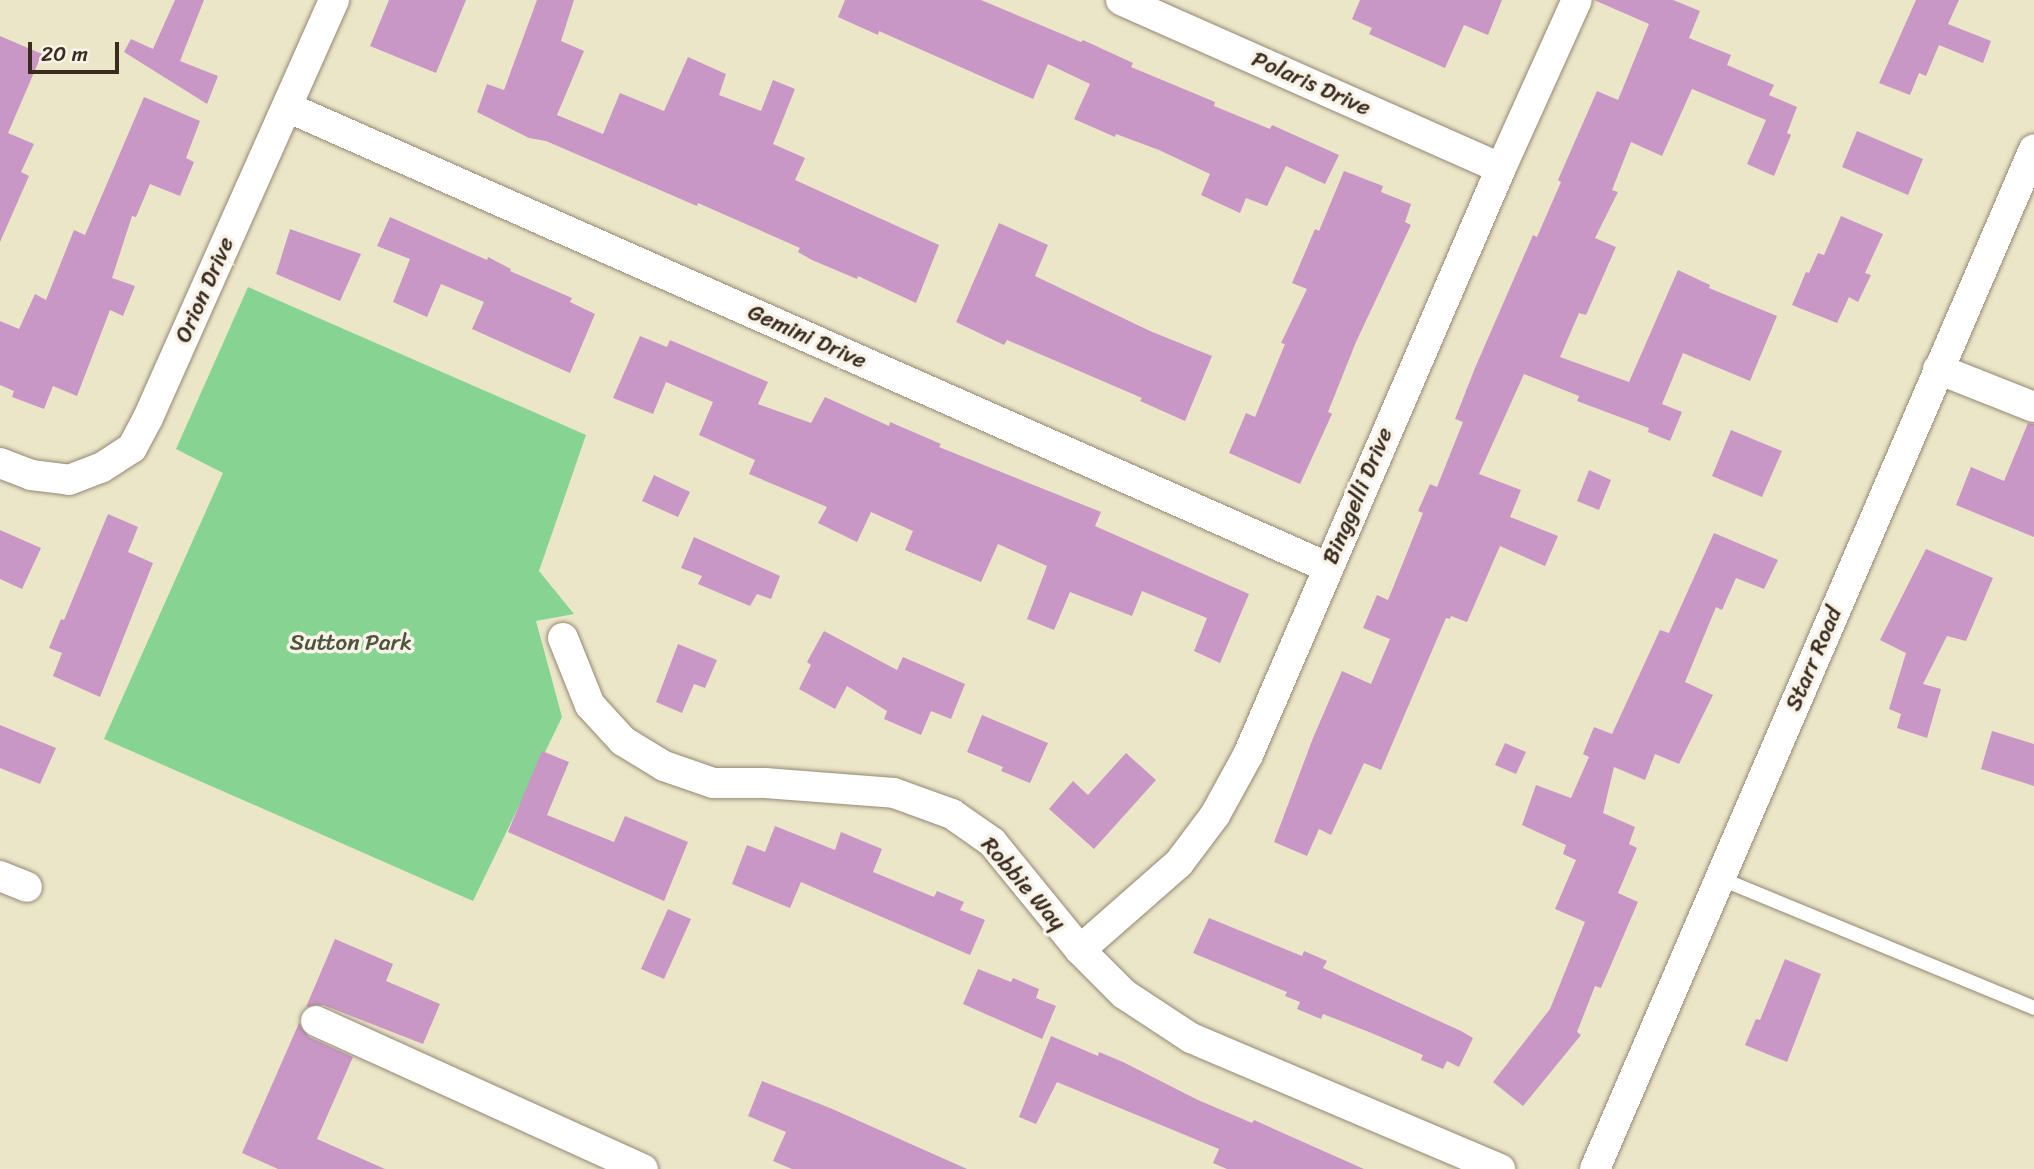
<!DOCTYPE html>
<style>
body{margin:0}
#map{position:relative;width:2034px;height:1169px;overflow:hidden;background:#ece6c9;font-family:Sriracha,sans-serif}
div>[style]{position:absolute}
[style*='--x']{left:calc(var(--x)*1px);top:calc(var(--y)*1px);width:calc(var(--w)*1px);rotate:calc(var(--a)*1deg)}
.green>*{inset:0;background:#86d392}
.building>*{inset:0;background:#c997c5}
.roads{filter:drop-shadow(0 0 2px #948874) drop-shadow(0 0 2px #948874)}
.lane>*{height:14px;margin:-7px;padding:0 7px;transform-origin:7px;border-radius:7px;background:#fff}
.street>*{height:30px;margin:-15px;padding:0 15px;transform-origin:15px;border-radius:15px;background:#fff}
span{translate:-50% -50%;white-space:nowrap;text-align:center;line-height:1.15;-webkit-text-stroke:7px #f7f3e8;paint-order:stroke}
.street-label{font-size:23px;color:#3b2a1e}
.park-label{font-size:23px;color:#4e543b}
.scale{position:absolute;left:28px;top:42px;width:91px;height:32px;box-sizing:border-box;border:4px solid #3b2a1e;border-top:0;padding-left:9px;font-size:21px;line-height:24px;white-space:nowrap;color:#3b2a1e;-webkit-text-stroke:5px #f7f3e8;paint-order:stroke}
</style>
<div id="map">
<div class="green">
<div style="clip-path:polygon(248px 287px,586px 435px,539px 571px,574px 614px,536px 621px,562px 717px,473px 901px,104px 739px,223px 473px,176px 449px)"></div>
</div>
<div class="building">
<div style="clip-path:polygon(175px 0,204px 0,180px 61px,218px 76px,207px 104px,124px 52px,131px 39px,153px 49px)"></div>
<div style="clip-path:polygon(389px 0,466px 0,436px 73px,370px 46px)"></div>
<div style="clip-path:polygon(537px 0,574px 0,561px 41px,584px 51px,557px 115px,603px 134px,620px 93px,664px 111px,688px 57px,726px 74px,719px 95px,761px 111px,773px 80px,795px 89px,773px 144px,805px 158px,795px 180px,939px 245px,916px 303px,858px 276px,857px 279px,812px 260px,798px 252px,800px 248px,698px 203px,697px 206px,546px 141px,529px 138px,477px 112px,487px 84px,504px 90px)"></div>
<div style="clip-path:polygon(845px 0,981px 0,1081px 42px,1083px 40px,1133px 63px,1131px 67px,1215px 102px,1214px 106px,1270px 129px,1272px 125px,1339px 155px,1325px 184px,1286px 166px,1267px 206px,1246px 198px,1240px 213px,1201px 195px,1210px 174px,1159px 150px,1116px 134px,1115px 137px,1074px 119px,1090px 84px,1048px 64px,1033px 99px,879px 31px,878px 35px,838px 17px)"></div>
<div style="clip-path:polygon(1360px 0,1502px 0,1488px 35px,1464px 25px,1445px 68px,1369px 34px,1372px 28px,1352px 19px)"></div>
<div style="clip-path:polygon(1594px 0,1673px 0,1700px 11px,1689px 38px,1731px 55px,1727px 65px,1774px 85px,1769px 95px,1797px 107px,1787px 133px,1791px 135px,1774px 176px,1747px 164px,1766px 120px,1692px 89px,1662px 156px,1631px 142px,1612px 190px,1618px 192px,1595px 238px,1616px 247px,1586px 315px,1579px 313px,1560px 357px,1629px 382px,1678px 270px,1710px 285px,1709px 288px,1777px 316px,1750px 381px,1683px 353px,1662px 404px,1682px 412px,1670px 441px,1648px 432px,1649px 428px,1577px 401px,1579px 396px,1524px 374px,1479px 474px,1521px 490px,1510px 517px,1558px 536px,1545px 566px,1500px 546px,1467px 622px,1451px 616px,1450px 619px,1446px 618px,1381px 770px,1364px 763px,1331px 835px,1319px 829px,1307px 856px,1274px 842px,1313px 738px,1342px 671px,1371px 684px,1390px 639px,1363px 628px,1377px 595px,1388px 600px,1423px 513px,1418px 511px,1430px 484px,1437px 487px,1463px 422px,1455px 419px,1475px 368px,1533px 235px,1537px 237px,1561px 182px,1558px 180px,1597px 91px,1618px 100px,1649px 24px)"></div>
<div style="clip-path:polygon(1916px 0,1959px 0,1948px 24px,1991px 41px,1983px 63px,1939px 45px,1926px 76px,1919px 73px,1910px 95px,1879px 83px)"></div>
<div style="clip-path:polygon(0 36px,42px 54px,8px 133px,34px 144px,21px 172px,29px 176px,0 242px)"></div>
<div style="clip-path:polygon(144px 97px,200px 121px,186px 158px,194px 162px,180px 196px,150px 184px,136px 217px,132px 216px,112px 278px,135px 286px,123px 316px,110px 310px,77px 396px,53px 386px,44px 409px,12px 397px,14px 391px,0 385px,0 321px,19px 329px,35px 294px,46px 300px,74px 230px,85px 235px)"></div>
<div style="clip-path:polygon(1857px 131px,1923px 159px,1908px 195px,1842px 167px)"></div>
<div style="clip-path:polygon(1344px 171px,1383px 186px,1381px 192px,1411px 204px,1405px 222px,1411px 225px,1356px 342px,1328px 412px,1332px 414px,1300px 484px,1229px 453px,1246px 413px,1255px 417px,1285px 344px,1281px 343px,1307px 289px,1292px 283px,1315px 229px,1319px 231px)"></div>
<div style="clip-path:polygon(1841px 216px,1883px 234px,1865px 273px,1871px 275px,1858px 302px,1849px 297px,1837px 323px,1792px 305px,1806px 272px,1809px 273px,1818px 253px,1824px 255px)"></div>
<div style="clip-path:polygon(390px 217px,487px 260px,488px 257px,511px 269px,510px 271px,572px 298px,570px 302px,595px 314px,570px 373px,472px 329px,484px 302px,441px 284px,427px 317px,393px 302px,410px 259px,377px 246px)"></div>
<div style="clip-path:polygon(999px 223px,1048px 245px,1035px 276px,1150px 331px,1212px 356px,1185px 421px,1140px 401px,1142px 398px,1007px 340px,1004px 345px,956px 322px)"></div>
<div style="clip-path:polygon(290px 229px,361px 254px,340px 301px,276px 274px)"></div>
<div style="clip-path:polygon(640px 336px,667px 347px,670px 340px,768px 382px,758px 404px,811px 423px,825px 397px,889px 426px,890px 422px,941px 444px,939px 447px,1101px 512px,1095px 526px,1249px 594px,1220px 663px,1194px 651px,1207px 618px,1142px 591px,1132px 616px,1070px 592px,1054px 630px,1027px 619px,1047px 566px,998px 544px,981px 582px,905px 550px,913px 531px,871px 512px,857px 542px,818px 523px,827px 507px,749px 474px,755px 460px,699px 435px,713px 402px,666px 382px,653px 414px,613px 398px)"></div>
<div style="clip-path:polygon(2028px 423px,2034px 424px,2034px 537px,1956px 505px,1971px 467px,2004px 481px)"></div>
<div style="clip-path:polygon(1731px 430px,1782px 451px,1762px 497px,1712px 476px)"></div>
<div style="clip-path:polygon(1589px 470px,1611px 480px,1599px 510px,1577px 501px)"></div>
<div style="clip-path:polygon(654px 475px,690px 492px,678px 517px,642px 501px)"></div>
<div style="clip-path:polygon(108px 514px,138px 527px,128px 552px,153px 563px,100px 697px,53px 676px,62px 653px,49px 648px,61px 619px,64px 620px)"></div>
<div style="clip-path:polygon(0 530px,41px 548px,22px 589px,0 579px)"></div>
<div style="clip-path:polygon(1714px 533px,1778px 560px,1764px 589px,1736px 578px,1722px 610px,1716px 607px,1685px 682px,1713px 695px,1679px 764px,1655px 754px,1645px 780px,1614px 767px,1603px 813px,1635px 827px,1629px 844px,1637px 848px,1618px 893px,1638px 902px,1601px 988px,1595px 986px,1577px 1032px,1581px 1035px,1523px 1106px,1493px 1082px,1550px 1009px,1585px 922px,1555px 909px,1576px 860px,1563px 854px,1566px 845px,1522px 825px,1536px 785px,1571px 798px,1589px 757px,1583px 754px,1594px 727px,1612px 734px,1660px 630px,1669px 633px)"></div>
<div style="clip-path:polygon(694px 537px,780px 576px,771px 599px,757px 594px,750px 606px,698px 584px,702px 576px,681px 568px)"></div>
<div style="clip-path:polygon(1926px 549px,1993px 578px,1966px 641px,1947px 636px,1923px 684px,1941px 689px,1927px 738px,1897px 728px,1901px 714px,1889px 709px,1906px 653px,1880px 640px)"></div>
<div style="clip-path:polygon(824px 631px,897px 670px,903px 657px,965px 684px,951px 719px,931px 711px,921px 735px,884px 719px,887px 711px,847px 686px,835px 709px,799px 689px,811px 665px,807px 662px)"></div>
<div style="clip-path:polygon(678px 644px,717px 660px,705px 688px,694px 684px,682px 713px,656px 702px)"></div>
<div style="clip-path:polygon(982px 715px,1048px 743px,1030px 783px,1001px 771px,1003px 767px,967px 752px)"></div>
<div style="clip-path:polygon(0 725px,56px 748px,40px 784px,0 768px)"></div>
<div style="clip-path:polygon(1992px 731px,2034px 744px,2034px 786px,1981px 769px)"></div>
<div style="clip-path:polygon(1505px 743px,1526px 752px,1516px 774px,1495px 765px)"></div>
<div style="clip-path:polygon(542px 751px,569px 762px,547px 815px,614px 842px,625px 816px,688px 842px,664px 901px,508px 832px)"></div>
<div style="clip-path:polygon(1126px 753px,1156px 780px,1094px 849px,1049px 809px,1073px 781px,1088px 795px)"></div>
<div style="clip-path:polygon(775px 826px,835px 850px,841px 832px,882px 849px,873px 872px,934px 897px,937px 891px,964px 902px,960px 910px,985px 920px,970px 955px,801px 882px,790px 908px,732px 884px,747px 845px,765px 852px)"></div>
<div style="clip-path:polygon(668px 909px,691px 919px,664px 979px,641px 969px)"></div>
<div style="clip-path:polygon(1209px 918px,1302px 956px,1304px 951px,1327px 961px,1323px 968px,1461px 1031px,1473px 1038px,1459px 1067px,1447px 1061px,1443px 1069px,1421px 1060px,1423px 1055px,1369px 1032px,1323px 1014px,1321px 1019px,1297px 1009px,1300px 1002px,1285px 996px,1287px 992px,1193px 953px)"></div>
<div style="clip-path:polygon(335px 939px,393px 964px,386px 981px,440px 1004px,423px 1044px,323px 1005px,306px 1007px)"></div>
<div style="clip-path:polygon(1785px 959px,1821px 974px,1787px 1062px,1745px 1045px,1756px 1019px,1760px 1020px)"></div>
<div style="clip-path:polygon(978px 969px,1011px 982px,1013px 978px,1039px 989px,1036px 998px,1056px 1006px,1042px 1039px,963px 1004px)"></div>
<div style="clip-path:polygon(299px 1023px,309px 1037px,353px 1057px,317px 1139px,385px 1169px,278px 1169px,242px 1153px)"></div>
<div style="clip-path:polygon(1051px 1036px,1098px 1056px,1099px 1052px,1123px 1062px,1198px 1100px,1252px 1123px,1254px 1120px,1364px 1169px,1227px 1169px,1213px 1163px,1219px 1149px,1057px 1082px,1036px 1124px,1019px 1117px)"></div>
<div style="clip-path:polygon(762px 1081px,830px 1108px,967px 1169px,792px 1169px,773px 1161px,786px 1132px,748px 1116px)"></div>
</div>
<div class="roads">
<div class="lane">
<div style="--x:1719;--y:878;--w:341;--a:22.4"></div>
</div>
<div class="street">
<div style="--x:1121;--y:0;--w:415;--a:23.9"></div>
<div style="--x:287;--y:107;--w:1137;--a:23.86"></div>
<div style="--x:1938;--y:369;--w:103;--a:21.6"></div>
<div style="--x:0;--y:463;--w:33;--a:21"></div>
<div style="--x:31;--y:475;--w:38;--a:7"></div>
<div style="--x:69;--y:480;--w:34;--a:-21"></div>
<div style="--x:101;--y:468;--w:37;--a:-33"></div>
<div style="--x:132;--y:448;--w:34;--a:-62"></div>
<div style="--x:148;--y:418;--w:458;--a:-66"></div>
<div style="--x:563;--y:638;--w:72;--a:68.1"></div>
<div style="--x:590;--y:705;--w:49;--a:47.5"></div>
<div style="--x:623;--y:741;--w:48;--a:31.4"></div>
<div style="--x:664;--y:766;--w:52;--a:19.1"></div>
<div style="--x:713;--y:783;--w:52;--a:0"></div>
<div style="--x:765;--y:783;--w:129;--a:4.4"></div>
<div style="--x:894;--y:793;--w:62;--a:19.9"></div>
<div style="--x:952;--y:814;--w:49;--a:35"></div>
<div style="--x:992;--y:842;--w:139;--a:50.8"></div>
<div style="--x:1080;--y:950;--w:62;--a:45"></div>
<div style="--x:1124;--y:994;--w:80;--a:33.3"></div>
<div style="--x:1191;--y:1038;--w:336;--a:23"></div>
<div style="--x:0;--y:876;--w:29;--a:22"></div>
<div style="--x:1080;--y:950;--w:132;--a:-41.3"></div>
<div style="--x:1179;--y:863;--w:60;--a:-53.1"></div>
<div style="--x:1215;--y:815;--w:68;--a:-61.2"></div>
<div style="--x:1248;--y:755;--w:639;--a:-66.68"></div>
<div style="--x:1501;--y:168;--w:184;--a:-65.7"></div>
<div style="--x:316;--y:1021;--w:359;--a:24.4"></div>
<div style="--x:1595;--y:1169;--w:1110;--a:-66.71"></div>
</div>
</div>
<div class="street-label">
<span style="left:1311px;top:84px;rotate:24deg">Polaris Drive</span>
<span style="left:205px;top:290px;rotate:-66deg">Orion Drive</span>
<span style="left:807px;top:337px;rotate:24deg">Gemini Drive</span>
<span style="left:1358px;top:496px;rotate:-67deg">Binggelli Drive</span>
<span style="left:1814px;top:659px;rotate:-67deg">Starr Road</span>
<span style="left:1023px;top:884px;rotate:49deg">Robbie Way</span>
</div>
<div class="park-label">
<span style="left:351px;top:643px">Sutton Park</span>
</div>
<div class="scale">20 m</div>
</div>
